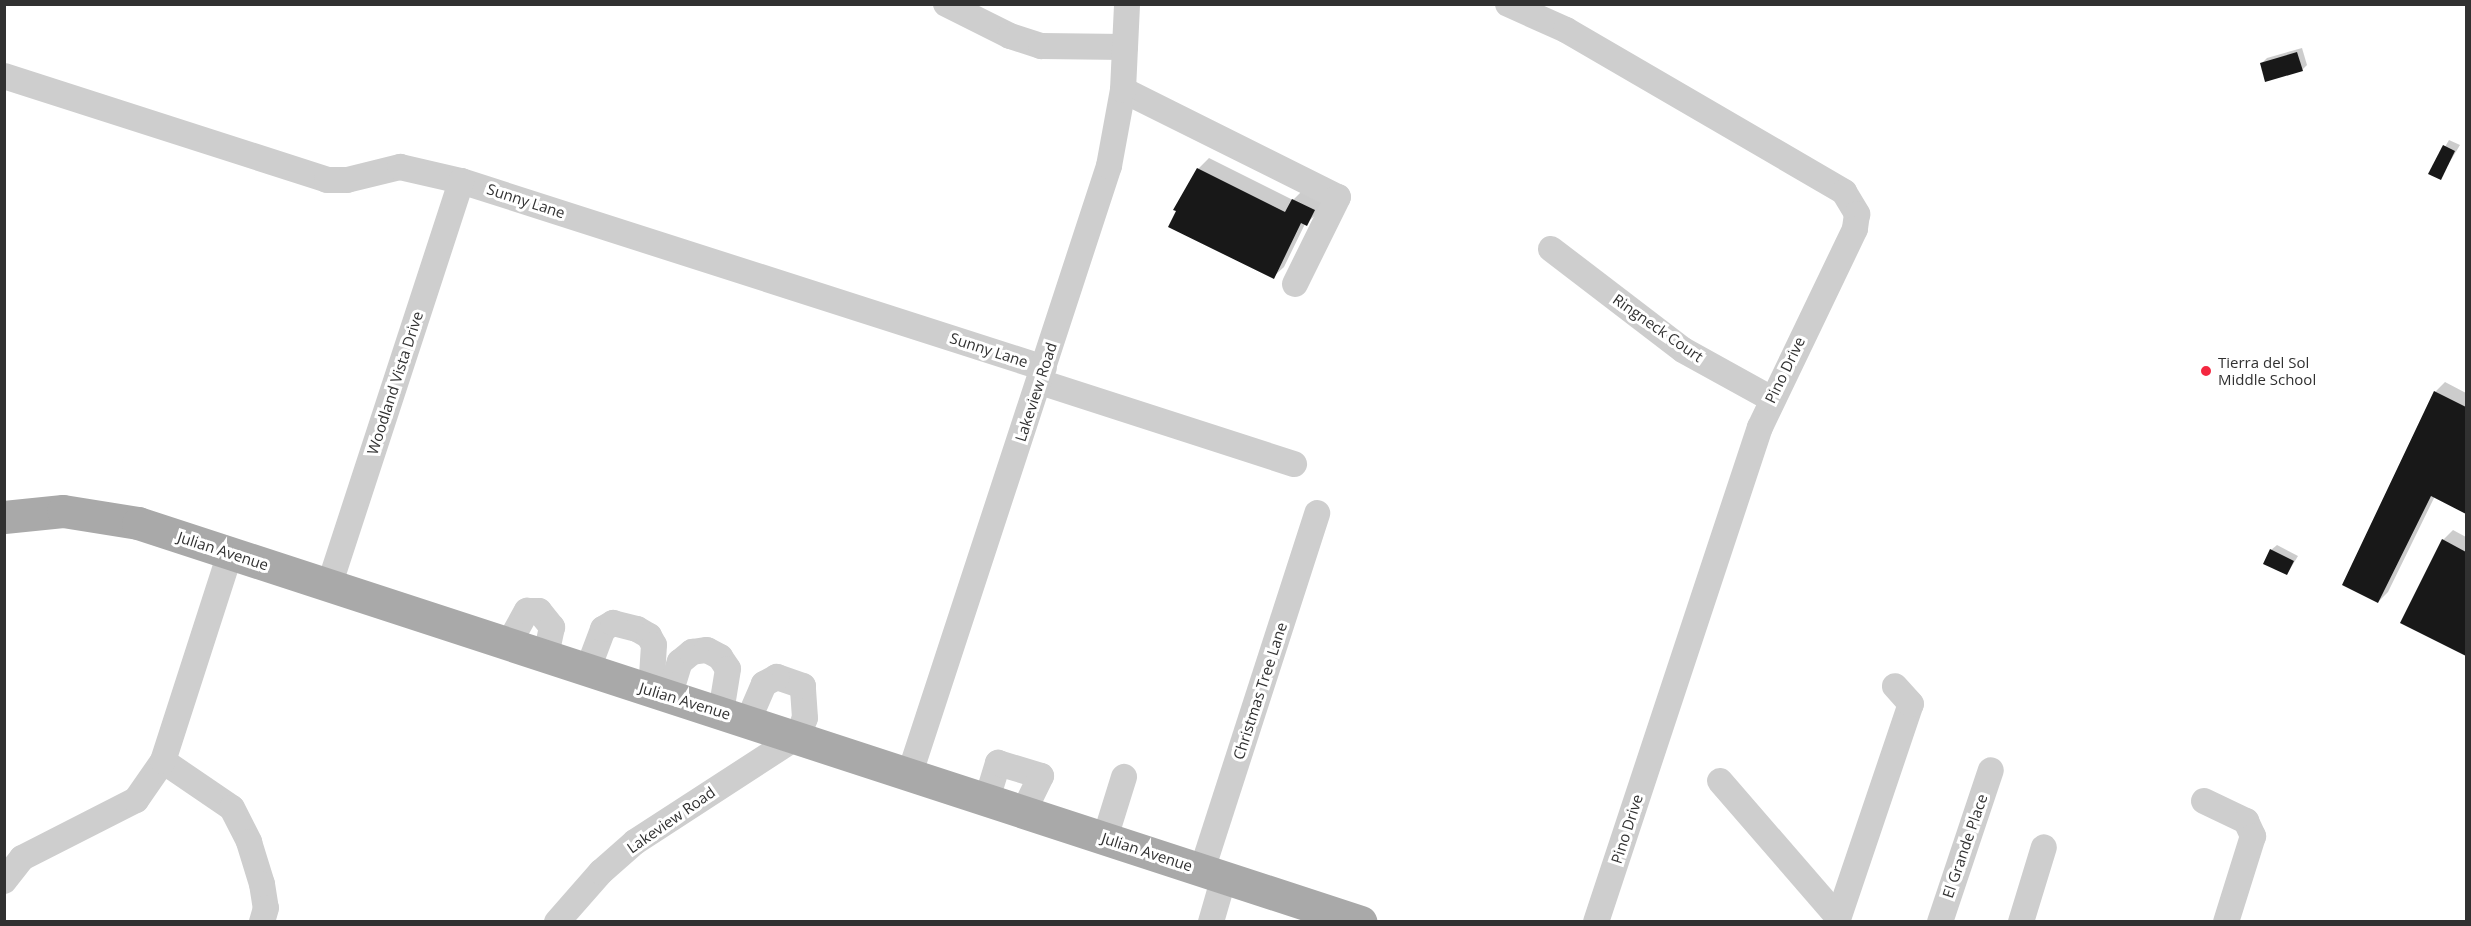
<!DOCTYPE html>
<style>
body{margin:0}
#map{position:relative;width:2471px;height:926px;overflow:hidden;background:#fff;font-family:"Open Sans",sans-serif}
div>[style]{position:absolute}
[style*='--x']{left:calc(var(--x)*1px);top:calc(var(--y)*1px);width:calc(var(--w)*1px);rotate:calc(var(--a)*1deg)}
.shadow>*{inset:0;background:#0003}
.building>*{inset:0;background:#181818}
.minor>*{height:26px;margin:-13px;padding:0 13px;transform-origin:13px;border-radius:13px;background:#cecece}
.major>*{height:33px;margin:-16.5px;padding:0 16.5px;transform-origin:16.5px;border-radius:16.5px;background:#a9a9a9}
.dots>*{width:16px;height:16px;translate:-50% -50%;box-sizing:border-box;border:3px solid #fff;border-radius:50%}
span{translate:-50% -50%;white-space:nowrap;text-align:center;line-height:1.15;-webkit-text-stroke:6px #fff;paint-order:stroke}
.street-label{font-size:15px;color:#313131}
.poi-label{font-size:15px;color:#313131}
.left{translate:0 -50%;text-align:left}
.frame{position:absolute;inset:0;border:6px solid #313131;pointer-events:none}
</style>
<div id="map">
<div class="shadow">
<div style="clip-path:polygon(2302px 48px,2307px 65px,2302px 70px,2262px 63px,2267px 58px)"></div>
<div style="clip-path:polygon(2449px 140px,2460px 145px,2440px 178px,2430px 173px)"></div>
<div style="clip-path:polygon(1209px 158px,1293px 200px,1304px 189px,1324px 199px,1317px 214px,1305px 224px,1284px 267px,1273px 277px,1198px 169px)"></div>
<div style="clip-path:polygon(2445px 382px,2466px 393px,2466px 512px,2435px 496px,2388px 592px,2378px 602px,2435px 392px)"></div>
<div style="clip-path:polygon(2453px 530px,2466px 537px,2466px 655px,2402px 622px,2443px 540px)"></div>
<div style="clip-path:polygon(2277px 545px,2298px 556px,2287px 574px,2271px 550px)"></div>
</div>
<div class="building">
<div style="clip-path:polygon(2297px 52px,2303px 71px,2265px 82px,2260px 63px)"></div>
<div style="clip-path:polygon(2443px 145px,2455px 151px,2441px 180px,2428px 174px)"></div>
<div style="clip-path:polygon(1197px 168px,1285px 212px,1292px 199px,1315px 210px,1307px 226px,1301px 223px,1274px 279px,1168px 227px,1176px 211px,1173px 210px)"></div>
<div style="clip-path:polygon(2434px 391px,2466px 407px,2466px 514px,2431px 496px,2378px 603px,2342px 585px)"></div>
<div style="clip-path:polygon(2442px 539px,2466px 552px,2466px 656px,2400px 623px)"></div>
<div style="clip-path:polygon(2270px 549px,2294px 561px,2287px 575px,2263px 564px)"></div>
</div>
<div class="minor">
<div style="--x:946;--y:4;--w:72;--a:26.6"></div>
<div style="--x:1010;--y:36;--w:33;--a:18"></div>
<div style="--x:1041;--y:46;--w:84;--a:0.7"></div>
<div style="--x:1508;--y:4;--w:64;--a:24.1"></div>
<div style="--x:1566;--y:30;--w:322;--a:30.2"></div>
<div style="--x:1844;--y:192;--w:26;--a:59"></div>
<div style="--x:1857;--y:214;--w:15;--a:98"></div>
<div style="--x:1855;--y:229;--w:220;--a:115.6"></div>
<div style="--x:1760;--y:427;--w:521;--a:108.33"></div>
<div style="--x:4;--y:76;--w:339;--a:17.8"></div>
<div style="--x:327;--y:180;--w:20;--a:0"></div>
<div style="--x:347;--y:180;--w:55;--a:-13.8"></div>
<div style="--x:400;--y:167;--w:63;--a:12.9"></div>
<div style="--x:461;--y:181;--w:612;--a:17.78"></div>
<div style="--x:1123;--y:90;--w:240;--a:26.5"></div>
<div style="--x:1338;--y:197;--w:97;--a:116.3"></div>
<div style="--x:1551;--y:249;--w:166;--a:37.4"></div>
<div style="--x:1683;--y:350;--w:99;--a:28.9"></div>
<div style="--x:1040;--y:382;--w:267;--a:17.9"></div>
<div style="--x:329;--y:586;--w:426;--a:-71.9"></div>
<div style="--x:509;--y:643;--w:37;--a:-61"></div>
<div style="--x:527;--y:611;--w:12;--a:0"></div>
<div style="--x:539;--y:611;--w:21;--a:51"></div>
<div style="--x:552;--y:627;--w:29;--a:102"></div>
<div style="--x:588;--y:669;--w:43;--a:-69.4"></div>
<div style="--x:603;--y:629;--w:12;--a:-31"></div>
<div style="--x:613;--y:623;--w:25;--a:14"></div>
<div style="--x:637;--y:629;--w:14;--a:30"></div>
<div style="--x:649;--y:636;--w:10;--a:61"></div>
<div style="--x:654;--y:645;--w:46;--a:93.7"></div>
<div style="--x:669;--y:697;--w:37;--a:-73"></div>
<div style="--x:680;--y:662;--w:16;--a:-40"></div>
<div style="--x:692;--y:652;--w:15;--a:-8"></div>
<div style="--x:707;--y:650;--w:15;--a:28"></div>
<div style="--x:720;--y:657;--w:14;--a:56"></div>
<div style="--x:728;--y:669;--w:44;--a:99.2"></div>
<div style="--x:163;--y:761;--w:83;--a:34.3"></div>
<div style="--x:232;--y:808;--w:38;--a:63"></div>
<div style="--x:249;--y:842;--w:44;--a:72.8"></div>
<div style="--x:262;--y:884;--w:24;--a:81"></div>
<div style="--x:266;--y:908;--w:15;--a:106"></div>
<div style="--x:910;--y:773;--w:639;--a:-71.85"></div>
<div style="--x:1109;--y:166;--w:77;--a:-79.6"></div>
<div style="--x:1123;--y:90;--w:86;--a:-87.3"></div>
<div style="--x:1720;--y:781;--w:180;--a:49.1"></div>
<div style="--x:987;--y:799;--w:38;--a:-73"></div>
<div style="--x:998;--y:763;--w:45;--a:16.8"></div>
<div style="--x:1041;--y:776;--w:39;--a:116"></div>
<div style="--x:2204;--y:801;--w:47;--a:25.5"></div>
<div style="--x:2246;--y:821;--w:17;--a:65"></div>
<div style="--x:2253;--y:836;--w:90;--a:107.4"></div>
<div style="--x:1105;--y:838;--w:64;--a:-72.7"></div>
<div style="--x:1202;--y:870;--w:375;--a:-72.1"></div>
<div style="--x:4;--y:881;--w:29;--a:-52"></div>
<div style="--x:22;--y:858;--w:128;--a:-27"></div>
<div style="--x:136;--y:800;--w:47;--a:-55.3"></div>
<div style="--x:163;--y:761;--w:218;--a:-72.1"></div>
<div style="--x:557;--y:922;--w:67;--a:-48.7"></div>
<div style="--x:601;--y:872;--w:45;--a:-41.4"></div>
<div style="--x:635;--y:842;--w:194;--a:-33"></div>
<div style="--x:798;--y:736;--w:19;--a:-69"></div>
<div style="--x:805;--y:718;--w:32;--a:-94"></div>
<div style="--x:803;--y:686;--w:28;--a:-161"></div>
<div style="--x:777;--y:677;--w:15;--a:152"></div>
<div style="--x:764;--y:684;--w:40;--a:113.4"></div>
<div style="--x:1211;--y:922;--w:47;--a:-73.9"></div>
<div style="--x:1837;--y:922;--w:230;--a:-71.3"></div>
<div style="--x:1911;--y:704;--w:24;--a:-132"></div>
<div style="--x:1940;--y:922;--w:160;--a:-71.5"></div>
<div style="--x:2021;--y:922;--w:78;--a:-73"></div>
</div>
<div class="major">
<div style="--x:4;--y:517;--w:59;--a:-5.8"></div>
<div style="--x:63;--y:511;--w:76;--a:9.1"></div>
<div style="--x:138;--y:523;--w:1286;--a:18.07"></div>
</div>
<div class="dots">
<div style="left:2206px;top:371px;background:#f42740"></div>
</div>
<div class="street-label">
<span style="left:526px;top:201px;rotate:18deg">Sunny Lane</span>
<span style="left:1658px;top:328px;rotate:35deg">Ringneck Court</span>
<span style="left:989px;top:350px;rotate:18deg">Sunny Lane</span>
<span style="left:1785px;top:370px;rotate:-64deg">Pino Drive</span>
<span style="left:395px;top:383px;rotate:-72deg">Woodland Vista Drive</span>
<span style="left:1036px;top:392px;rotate:-72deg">Lakeview Road</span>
<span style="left:223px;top:551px;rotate:18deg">Julian Avenue</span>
<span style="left:1260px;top:691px;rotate:-72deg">Christmas Tree Lane</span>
<span style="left:685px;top:701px;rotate:17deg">Julian Avenue</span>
<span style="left:671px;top:820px;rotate:-35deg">Lakeview Road</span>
<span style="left:1627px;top:829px;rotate:-72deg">Pino Drive</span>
<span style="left:1965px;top:846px;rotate:-71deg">El Grande Place</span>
<span style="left:1147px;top:852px;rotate:18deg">Julian Avenue</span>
</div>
<div class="poi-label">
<span class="left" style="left:2218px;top:371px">Tierra del Sol<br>Middle School</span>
</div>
<div class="frame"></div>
</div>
